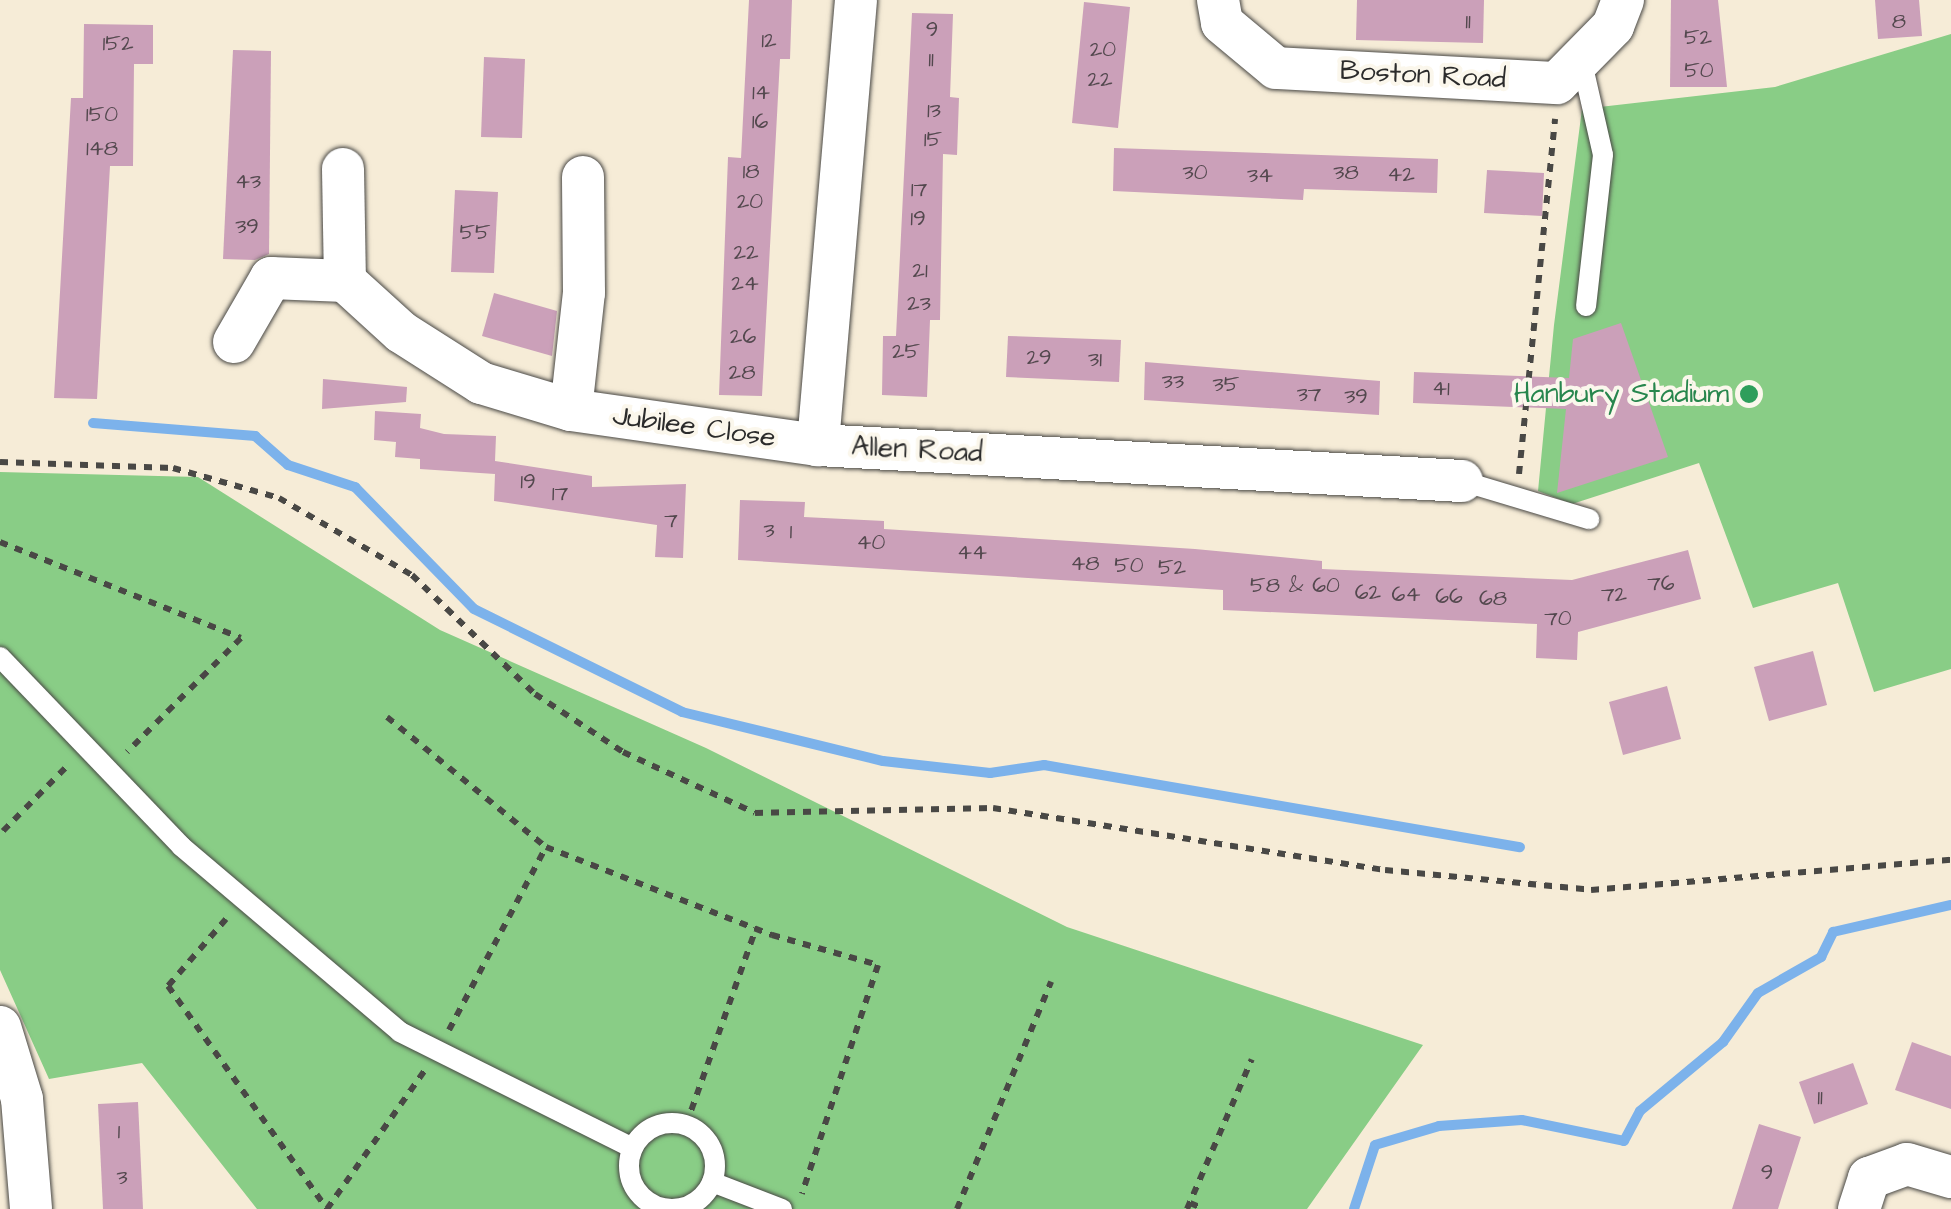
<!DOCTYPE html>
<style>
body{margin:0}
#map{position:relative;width:1951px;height:1209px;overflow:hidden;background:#f6ecd7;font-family:"Architects Daughter",sans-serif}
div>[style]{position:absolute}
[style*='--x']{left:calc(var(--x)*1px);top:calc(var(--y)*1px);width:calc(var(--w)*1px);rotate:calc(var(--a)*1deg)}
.green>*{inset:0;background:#89cd86}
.stream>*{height:10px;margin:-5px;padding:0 5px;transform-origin:5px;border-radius:5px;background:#7cb2eb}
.building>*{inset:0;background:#cba0b9}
.path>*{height:6px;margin-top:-3px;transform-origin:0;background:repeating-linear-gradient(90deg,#494845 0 8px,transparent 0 16px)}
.roads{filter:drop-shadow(0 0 2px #494845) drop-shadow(0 0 2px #494845)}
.service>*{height:20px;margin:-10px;padding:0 10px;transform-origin:10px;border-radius:10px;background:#fff}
.service>.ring{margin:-10px;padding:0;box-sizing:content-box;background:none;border:20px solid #fff;border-radius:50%}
.minor>*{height:42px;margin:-21px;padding:0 21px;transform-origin:21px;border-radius:21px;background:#fff}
.dots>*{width:28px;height:28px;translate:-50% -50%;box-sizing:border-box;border:5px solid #fbf7ec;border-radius:50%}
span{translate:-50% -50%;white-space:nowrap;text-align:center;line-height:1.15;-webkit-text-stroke:8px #fbf7ec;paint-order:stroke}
.number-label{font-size:22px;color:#53484e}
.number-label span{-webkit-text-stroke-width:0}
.street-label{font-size:28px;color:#2b2b2b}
.leisure-label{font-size:28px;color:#27864d}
.right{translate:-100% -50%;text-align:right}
</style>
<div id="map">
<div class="green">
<div style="clip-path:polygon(1951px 34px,1951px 669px,1874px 692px,1838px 583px,1753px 608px,1699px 463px,1572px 504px,1538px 491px,1554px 325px,1582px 109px,1775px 87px)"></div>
<div style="clip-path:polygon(0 472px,198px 477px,440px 630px,706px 748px,1067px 927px,1423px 1045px,1307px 1209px,257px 1209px,142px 1063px,49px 1079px,0 970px)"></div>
</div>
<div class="stream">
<div style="--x:93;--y:423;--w:163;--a:4.6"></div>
<div style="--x:255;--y:436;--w:44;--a:41.3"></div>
<div style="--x:288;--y:465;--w:71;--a:18.2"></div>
<div style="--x:355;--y:487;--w:170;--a:45.7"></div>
<div style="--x:474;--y:609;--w:232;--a:26.3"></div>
<div style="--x:682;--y:712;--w:207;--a:13.7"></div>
<div style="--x:883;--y:761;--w:108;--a:6.4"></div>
<div style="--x:990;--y:773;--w:55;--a:-8.4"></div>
<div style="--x:1044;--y:765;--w:483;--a:9.8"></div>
<div style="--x:1354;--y:1209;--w:67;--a:-71.8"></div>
<div style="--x:1375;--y:1145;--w:67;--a:-16.5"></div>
<div style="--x:1439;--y:1126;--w:83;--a:-4.1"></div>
<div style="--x:1522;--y:1120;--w:104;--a:11.6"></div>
<div style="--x:1624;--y:1141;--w:34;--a:-62"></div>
<div style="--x:1640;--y:1111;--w:108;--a:-39.7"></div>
<div style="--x:1723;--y:1042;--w:60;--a:-54.5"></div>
<div style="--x:1758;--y:993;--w:73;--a:-29.7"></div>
<div style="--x:1821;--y:957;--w:28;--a:-64"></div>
<div style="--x:1833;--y:932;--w:121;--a:-12.9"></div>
</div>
<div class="building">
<div style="clip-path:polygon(749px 0,792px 0,790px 59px,780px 59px,762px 396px,719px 395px,728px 157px,741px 158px)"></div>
<div style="clip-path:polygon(1357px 0,1484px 0,1483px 43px,1356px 40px)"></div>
<div style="clip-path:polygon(1671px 0,1718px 0,1727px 87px,1670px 87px)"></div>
<div style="clip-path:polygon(1875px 0,1919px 0,1922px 36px,1878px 39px)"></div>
<div style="clip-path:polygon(1084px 2px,1130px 7px,1118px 128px,1072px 123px)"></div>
<div style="clip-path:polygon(912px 13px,953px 14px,950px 97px,959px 98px,957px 155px,943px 154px,940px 320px,930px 320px,927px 397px,882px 395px,883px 336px,896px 336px)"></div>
<div style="clip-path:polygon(84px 24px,153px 25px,153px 64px,134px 64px,133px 166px,110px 166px,97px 399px,54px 398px,71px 98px,83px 98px)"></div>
<div style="clip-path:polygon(233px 50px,271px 51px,269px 254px,255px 260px,223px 259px)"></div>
<div style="clip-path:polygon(484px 57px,525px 59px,522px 138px,481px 137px)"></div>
<div style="clip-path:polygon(1114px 148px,1438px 159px,1437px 193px,1304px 189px,1303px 200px,1113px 191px)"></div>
<div style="clip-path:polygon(1487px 170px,1544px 173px,1542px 216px,1484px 213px)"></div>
<div style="clip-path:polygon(455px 190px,498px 192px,494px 273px,451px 272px)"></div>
<div style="clip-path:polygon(494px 293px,557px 311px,552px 356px,482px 336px)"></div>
<div style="clip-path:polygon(1621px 323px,1668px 457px,1557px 493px,1566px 409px,1413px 403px,1414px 372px,1569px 378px,1573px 339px)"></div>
<div style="clip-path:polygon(1008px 336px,1121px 340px,1119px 382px,1006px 377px)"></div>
<div style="clip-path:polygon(1145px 362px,1380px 381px,1379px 415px,1144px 400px)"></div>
<div style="clip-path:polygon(323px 379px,407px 387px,406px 402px,322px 409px)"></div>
<div style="clip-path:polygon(375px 411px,421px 414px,420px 428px,444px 434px,496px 436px,495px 461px,592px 476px,592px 487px,686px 484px,683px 558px,655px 557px,657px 525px,494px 501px,495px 474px,420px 469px,420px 459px,395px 457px,396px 442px,374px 440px)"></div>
<div style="clip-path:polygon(740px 500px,805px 502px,804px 517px,884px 521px,884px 529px,1195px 549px,1322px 561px,1322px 569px,1572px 580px,1688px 550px,1701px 599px,1578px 632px,1577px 660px,1536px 658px,1537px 624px,1223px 610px,1223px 590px,738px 560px)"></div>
<div style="clip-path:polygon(1813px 651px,1827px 705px,1769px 721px,1754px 667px)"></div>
<div style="clip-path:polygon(1667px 686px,1681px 739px,1623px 755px,1609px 702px)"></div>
<div style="clip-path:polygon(1912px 1042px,1951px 1056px,1951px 1109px,1895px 1090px)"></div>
<div style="clip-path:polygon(1853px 1063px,1868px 1104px,1814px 1124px,1799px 1082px)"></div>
<div style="clip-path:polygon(138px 1102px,143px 1209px,103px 1209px,98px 1104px)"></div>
<div style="clip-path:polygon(1759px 1124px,1801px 1137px,1783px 1193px,1778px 1209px,1732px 1209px)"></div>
</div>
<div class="path">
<div style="--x:0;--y:462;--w:173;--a:2"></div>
<div style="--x:173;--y:468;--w:110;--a:15.8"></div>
<div style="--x:279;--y:498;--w:154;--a:30.1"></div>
<div style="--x:412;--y:575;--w:171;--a:44.1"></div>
<div style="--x:535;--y:694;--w:105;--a:33.4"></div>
<div style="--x:623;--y:752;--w:145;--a:24.8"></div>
<div style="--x:755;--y:813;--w:238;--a:-1.2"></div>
<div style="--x:993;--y:808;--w:397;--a:9"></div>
<div style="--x:1385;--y:870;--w:207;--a:5.5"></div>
<div style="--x:1591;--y:890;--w:361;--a:-4.8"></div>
<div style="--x:1519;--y:474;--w:357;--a:-84.2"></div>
<div style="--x:0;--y:542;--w:259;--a:21.7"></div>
<div style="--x:241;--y:638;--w:161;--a:135"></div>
<div style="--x:387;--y:717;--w:205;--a:39.3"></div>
<div style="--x:546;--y:847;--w:243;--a:21.3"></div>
<div style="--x:772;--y:935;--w:110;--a:15.8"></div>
<div style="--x:878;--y:965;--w:241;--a:108.4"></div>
<div style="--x:3;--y:831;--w:93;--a:-45.4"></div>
<div style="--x:226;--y:919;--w:89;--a:130.9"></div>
<div style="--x:168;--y:986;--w:274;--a:54.5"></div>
<div style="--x:327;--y:1209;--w:170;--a:-54.8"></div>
<div style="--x:449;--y:1030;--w:207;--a:-62.1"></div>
<div style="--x:686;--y:1125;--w:209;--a:-70.4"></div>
<div style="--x:1190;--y:1203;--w:15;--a:23"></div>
<div style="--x:957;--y:1209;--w:246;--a:-67.5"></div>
<div style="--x:1187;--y:1209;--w:163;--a:-66.6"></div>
</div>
<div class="roads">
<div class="service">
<div style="--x:1581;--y:58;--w:99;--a:77.2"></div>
<div style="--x:1603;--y:155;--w:152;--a:96.4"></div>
<div style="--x:1462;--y:481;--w:133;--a:16.7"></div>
<div style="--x:0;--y:657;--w:262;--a:46.2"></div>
<div style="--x:181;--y:846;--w:287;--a:40.3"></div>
<div style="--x:400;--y:1032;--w:260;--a:26.5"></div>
<div class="ring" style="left:629px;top:1123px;width:66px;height:66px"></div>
<div style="--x:712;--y:1182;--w:75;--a:21.1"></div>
</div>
<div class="minor">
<div style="--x:856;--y:0;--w:447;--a:94.9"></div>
<div style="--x:818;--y:445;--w:645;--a:3.2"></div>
<div style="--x:1218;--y:0;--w:23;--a:80"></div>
<div style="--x:1222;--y:23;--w:70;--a:39.8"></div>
<div style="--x:1276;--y:68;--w:281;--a:3.1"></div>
<div style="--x:1557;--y:83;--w:80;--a:-45.5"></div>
<div style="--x:1613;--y:26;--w:28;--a:-69"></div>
<div style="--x:343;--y:169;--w:112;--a:89"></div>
<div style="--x:234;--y:342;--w:74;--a:-60"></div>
<div style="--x:271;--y:278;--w:74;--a:2.3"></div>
<div style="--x:345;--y:281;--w:76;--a:42.3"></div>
<div style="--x:401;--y:332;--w:95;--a:32.5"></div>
<div style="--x:481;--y:383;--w:94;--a:16.7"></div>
<div style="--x:571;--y:410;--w:249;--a:8.1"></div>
<div style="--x:571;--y:410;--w:118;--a:-83.7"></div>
<div style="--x:584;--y:293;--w:116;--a:-90.5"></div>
<div style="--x:0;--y:1027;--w:75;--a:73"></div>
<div style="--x:22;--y:1099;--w:110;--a:85.3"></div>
<div style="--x:1859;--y:1209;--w:33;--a:-72"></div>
<div style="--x:1869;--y:1178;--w:40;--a:-20.2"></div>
<div style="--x:1907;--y:1164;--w:46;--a:16.5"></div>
</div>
</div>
<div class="dots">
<div style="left:1749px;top:394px;background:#2e9e5b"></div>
</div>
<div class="number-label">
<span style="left:1468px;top:22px">11</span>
<span style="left:1899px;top:22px">8</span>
<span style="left:932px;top:30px">9</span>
<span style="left:1698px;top:38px">52</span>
<span style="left:769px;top:41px">12</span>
<span style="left:118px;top:44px">152</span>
<span style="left:1103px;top:50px">20</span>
<span style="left:931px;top:60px">11</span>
<span style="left:1699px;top:71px">50</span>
<span style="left:1100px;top:80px">22</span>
<span style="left:761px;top:93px">14</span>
<span style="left:934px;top:111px">13</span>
<span style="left:102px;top:115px">150</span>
<span style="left:760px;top:122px">16</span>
<span style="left:933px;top:140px">15</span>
<span style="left:102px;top:149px">148</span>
<span style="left:751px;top:172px">18</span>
<span style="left:1195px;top:173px">30</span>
<span style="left:1346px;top:173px">38</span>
<span style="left:1401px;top:175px">42</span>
<span style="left:1260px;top:176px">34</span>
<span style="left:248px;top:182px">43</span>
<span style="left:919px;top:190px">17</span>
<span style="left:750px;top:202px">20</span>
<span style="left:918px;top:219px">19</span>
<span style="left:247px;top:227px">39</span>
<span style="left:475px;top:233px">55</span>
<span style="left:746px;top:253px">22</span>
<span style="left:920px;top:271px">21</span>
<span style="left:745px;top:284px">24</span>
<span style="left:919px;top:304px">23</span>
<span style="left:743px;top:337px">26</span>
<span style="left:906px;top:352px">25</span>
<span style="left:1039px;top:358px">29</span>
<span style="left:1095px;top:360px">31</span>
<span style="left:742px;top:373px">28</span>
<span style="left:1173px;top:382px">33</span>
<span style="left:1226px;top:385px">35</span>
<span style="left:1441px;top:389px">41</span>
<span style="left:1309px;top:395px">37</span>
<span style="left:1356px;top:397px">39</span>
<span style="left:528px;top:482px">19</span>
<span style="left:560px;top:494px">17</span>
<span style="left:671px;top:521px">7</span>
<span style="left:769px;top:531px">3</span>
<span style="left:791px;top:532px">1</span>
<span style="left:871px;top:543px">40</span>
<span style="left:972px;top:553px">44</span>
<span style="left:1085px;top:564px">48</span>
<span style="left:1129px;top:566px">50</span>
<span style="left:1172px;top:568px">52</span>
<span style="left:1661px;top:584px">76</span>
<span style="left:1295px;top:586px">58 &amp; 60</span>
<span style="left:1368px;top:593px">62</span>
<span style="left:1406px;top:595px">64</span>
<span style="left:1614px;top:595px">72</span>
<span style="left:1449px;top:597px">66</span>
<span style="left:1493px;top:599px">68</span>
<span style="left:1558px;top:619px">70</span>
<span style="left:1820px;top:1098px">11</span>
<span style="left:119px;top:1132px">1</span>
<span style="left:1767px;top:1173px">9</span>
<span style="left:122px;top:1178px">3</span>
</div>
<div class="street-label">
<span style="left:1423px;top:75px;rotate:3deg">Boston Road</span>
<span style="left:694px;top:427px;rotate:8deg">Jubilee Close</span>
<span style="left:917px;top:450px;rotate:3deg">Allen Road</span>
</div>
<div class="leisure-label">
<span class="right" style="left:1729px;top:394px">Hanbury Stadium</span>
</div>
</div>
